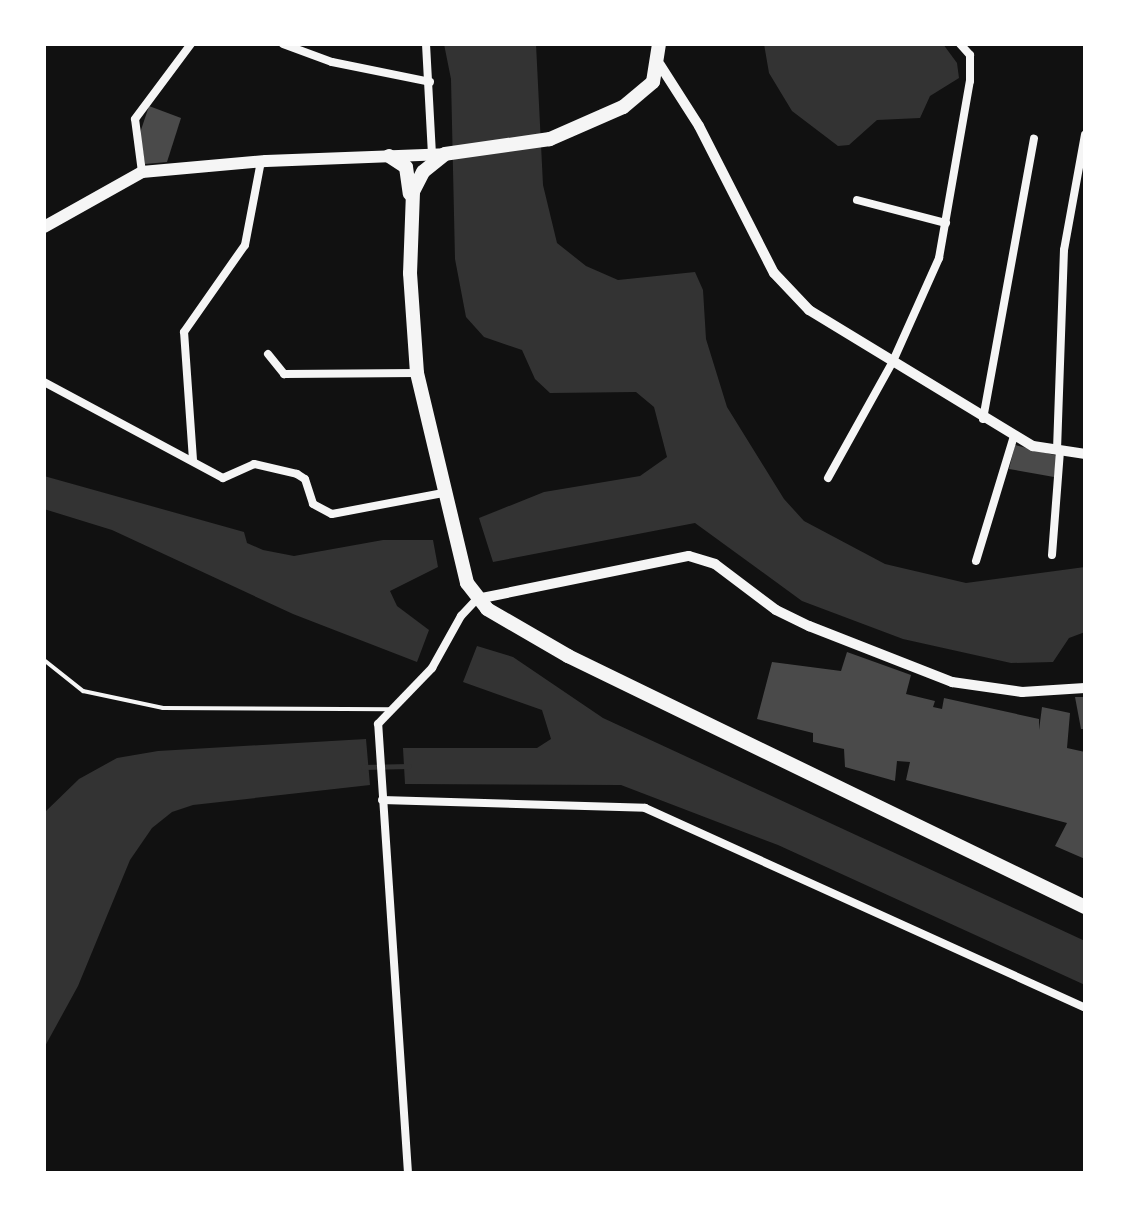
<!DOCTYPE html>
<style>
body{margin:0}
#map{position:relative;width:1129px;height:1217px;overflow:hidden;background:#111;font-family:"PT Sans",sans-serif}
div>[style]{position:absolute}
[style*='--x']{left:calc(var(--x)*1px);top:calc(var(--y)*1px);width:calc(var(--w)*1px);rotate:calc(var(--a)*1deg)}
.water>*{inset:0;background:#333}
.stream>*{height:5px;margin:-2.5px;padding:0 2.5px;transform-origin:2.5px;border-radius:2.5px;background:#333}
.building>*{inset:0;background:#4a4a4a}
.service>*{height:4px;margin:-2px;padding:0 2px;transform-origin:2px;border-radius:2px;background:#f5f5f5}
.minor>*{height:8px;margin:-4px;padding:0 4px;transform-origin:4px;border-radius:4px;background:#f5f5f5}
.tertiary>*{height:10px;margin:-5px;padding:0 5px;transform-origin:5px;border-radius:5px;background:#f5f5f5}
.secondary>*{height:12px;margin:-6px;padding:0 6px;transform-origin:6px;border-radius:6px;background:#f5f5f5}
.primary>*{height:14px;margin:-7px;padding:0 7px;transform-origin:7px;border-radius:7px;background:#f5f5f5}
span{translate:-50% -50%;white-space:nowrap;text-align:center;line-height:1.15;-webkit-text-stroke:6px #fff;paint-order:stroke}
.frame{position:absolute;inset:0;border:46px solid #fff;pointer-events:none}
</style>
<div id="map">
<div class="water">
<div style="clip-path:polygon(444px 44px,536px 44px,543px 185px,557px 243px,586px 266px,618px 280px,695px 272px,703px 290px,706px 339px,727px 407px,784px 499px,804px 521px,885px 564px,966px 583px,1085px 567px,1085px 632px,1069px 638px,1053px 662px,1011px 663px,903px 639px,802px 601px,695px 523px,493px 562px,479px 518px,544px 492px,640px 476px,667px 457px,654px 407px,636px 392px,550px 393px,535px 379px,522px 350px,484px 337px,466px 317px,455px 259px,451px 79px)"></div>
<div style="clip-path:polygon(764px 44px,943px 44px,957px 63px,959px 78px,930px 96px,920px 118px,877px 120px,849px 145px,838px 146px,792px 111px,769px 73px)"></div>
<div style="clip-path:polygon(44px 476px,244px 532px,247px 543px,263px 550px,294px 556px,383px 540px,433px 540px,438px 567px,390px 591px,397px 606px,429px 630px,417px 662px,293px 614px,112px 530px,44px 509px)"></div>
<div style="clip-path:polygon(477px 646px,513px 657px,603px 718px,1085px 941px,1085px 985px,778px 845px,621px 785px,405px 784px,403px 748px,537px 748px,551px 739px,542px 710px,463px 682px)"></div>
<div style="clip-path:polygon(366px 739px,370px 785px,193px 805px,172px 812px,152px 828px,130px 860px,78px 986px,44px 1048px,44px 813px,79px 779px,117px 758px,158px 751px)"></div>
</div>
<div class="stream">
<div style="--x:363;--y:767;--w:46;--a:-1.2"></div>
</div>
<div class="building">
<div style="clip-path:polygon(149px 106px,181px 118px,167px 162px,145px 164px,140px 133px)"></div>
<div style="clip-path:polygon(1015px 445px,1058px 456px,1054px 477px,1009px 469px)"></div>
<div style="clip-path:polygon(847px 652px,911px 675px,906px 694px,935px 701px,933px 707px,942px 709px,944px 698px,1039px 719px,1039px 730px,1042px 707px,1070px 713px,1067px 748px,1085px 752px,1085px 859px,1055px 846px,1067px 823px,906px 780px,910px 762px,897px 761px,895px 781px,845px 767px,844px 749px,813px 742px,813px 733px,757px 719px,772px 662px,841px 671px)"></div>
<div style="clip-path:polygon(1075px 697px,1085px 697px,1085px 729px,1081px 729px)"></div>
</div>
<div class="service">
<div style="--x:632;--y:44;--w:25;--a:0"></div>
<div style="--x:44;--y:660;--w:50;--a:38.5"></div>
<div style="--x:83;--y:691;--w:82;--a:12"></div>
<div style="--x:163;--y:708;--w:226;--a:0.3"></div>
</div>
<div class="minor">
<div style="--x:283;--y:44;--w:52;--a:20.2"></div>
<div style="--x:332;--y:62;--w:100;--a:11.5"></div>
<div style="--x:426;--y:44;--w:111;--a:86.9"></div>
<div style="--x:142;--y:172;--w:53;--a:-97.5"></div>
<div style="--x:135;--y:119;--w:94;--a:-53.3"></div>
<div style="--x:857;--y:200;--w:92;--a:14.5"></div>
<div style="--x:268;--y:354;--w:26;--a:51"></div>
<div style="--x:284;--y:374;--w:133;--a:-0.4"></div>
<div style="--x:44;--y:382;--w:203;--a:28.2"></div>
<div style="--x:223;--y:478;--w:34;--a:-24"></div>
<div style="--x:254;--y:464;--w:44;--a:13.1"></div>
<div style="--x:297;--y:474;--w:9;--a:32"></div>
<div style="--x:305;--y:479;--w:26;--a:72"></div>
<div style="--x:313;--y:504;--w:21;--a:28"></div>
<div style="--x:332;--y:514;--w:113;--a:-10.7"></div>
<div style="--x:983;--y:419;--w:285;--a:-79.7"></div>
<div style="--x:1057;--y:450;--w:200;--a:-88"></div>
<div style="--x:1064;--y:250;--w:117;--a:-79.7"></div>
<div style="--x:193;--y:460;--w:128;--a:-94"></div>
<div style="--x:184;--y:332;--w:106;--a:-55"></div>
<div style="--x:245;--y:245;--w:86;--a:-79.2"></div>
<div style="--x:828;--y:478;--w:134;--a:-60.9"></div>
<div style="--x:893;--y:361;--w:113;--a:-65.9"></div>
<div style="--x:939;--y:258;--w:180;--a:-80.1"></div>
<div style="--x:970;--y:81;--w:26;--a:-90"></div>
<div style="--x:970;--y:55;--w:15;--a:-132"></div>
<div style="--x:1052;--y:555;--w:105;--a:-85.6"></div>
<div style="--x:976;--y:561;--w:131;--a:-73.1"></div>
<div style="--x:382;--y:800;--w:263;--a:1.7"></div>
<div style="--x:645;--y:808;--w:483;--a:24.4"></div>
<div style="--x:408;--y:1173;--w:450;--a:-93.8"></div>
<div style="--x:378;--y:724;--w:78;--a:-46"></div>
<div style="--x:432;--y:668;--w:60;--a:-60.9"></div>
<div style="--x:461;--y:616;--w:23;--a:-47"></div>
</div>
<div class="tertiary">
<div style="--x:660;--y:65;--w:72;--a:57.4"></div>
<div style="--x:699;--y:126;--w:165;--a:63"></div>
<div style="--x:774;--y:273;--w:51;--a:46.6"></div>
<div style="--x:809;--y:310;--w:262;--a:31.3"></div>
<div style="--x:1033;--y:446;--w:53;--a:8.7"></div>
<div style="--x:477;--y:599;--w:216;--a:-11.5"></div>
<div style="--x:689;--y:556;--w:27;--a:17"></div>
<div style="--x:715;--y:564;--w:76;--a:37"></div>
<div style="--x:776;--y:610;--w:37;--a:26"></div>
<div style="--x:809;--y:626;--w:154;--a:21.4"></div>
<div style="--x:952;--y:682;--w:71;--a:8.1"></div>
<div style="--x:1022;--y:692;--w:63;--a:-3.6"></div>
</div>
<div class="secondary">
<div style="--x:44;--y:227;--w:112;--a:-29.3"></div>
<div style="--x:142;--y:172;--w:124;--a:-5.1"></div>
<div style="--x:266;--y:161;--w:179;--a:-2.2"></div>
</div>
<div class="primary">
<div style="--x:659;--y:44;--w:38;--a:99"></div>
<div style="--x:653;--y:82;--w:39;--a:140"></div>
<div style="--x:623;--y:107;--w:80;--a:156.3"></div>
<div style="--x:550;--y:139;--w:106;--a:171.9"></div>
<div style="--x:445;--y:154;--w:28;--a:141"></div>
<div style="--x:423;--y:172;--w:22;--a:117"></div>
<div style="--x:413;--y:192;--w:81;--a:92.1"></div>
<div style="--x:410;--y:273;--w:100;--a:86"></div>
<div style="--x:417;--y:373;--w:216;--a:76.6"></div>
<div style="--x:467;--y:583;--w:33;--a:52"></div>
<div style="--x:487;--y:609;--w:94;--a:30.1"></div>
<div style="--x:568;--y:656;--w:575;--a:25.9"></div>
<div style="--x:389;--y:156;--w:20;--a:33"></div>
<div style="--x:406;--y:167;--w:27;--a:82"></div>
</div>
<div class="frame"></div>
</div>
